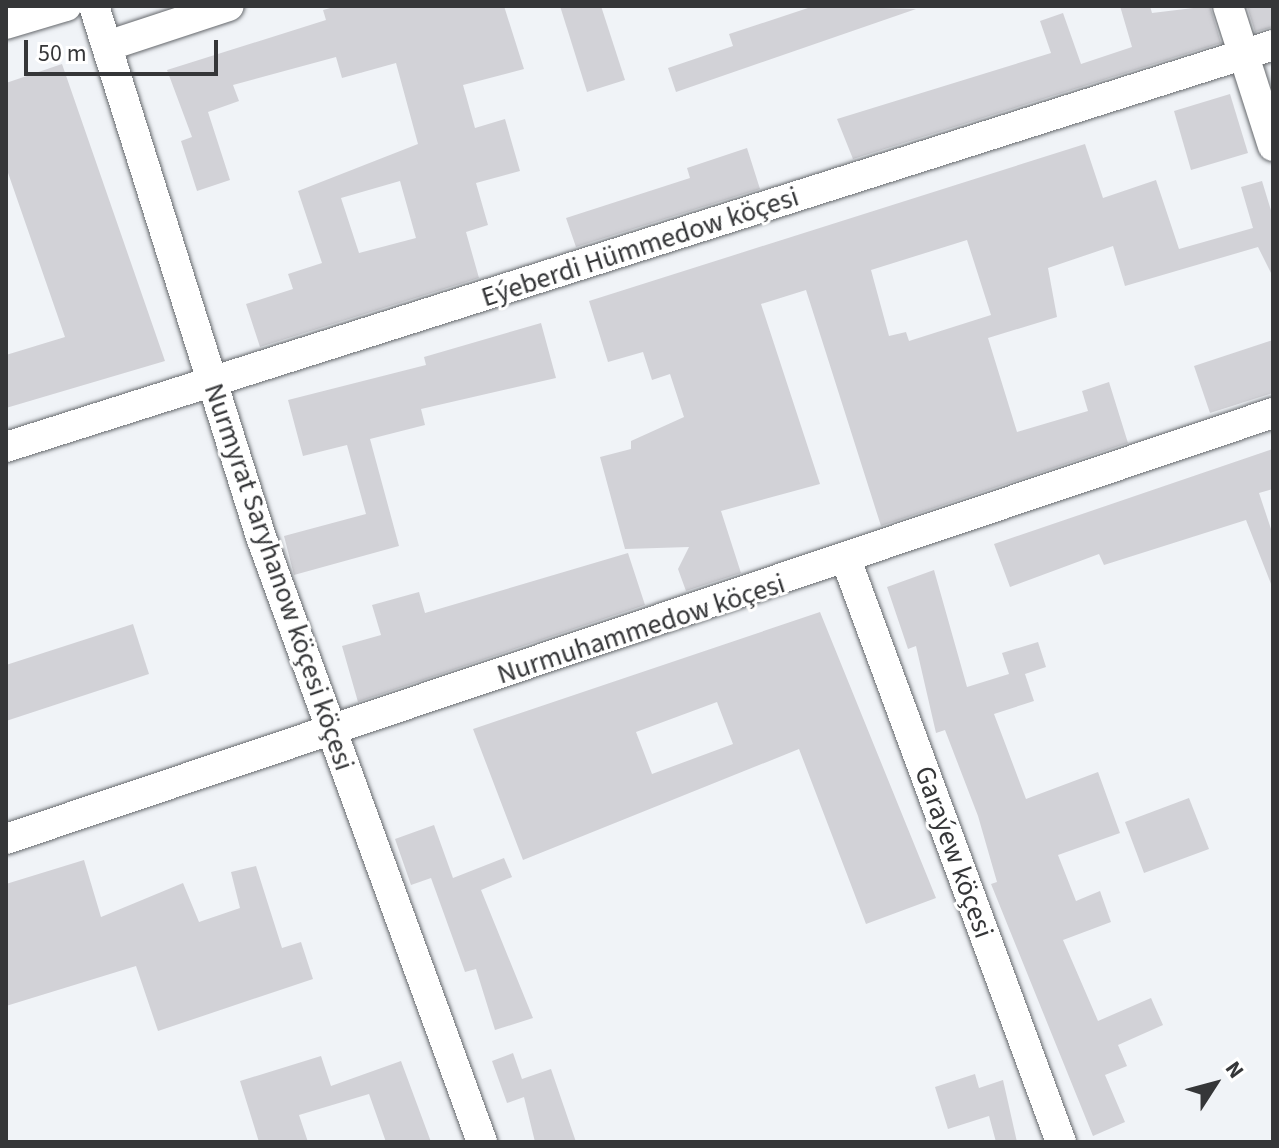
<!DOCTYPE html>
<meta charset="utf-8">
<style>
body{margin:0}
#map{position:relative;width:1279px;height:1148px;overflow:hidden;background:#f0f3f7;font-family:"Source Sans 3",sans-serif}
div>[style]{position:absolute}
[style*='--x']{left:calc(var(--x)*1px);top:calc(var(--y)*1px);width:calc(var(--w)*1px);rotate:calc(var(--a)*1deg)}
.building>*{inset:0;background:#d2d2d7}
.roads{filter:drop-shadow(0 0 2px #65686c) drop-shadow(0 0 2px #65686c)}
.minor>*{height:30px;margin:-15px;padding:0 15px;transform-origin:15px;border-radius:15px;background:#fff}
span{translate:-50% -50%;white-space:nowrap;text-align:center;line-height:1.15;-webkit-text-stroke:6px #fff;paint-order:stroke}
.street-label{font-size:28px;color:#353638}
.frame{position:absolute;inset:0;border:8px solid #353638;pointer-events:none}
.north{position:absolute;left:1175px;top:1044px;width:80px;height:80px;-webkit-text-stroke:6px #fff;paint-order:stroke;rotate:54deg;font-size:22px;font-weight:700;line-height:32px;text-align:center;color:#353638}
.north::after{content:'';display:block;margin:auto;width:28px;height:36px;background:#353638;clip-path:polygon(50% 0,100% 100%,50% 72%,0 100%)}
.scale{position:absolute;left:24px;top:40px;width:194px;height:36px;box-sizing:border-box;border:4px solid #353638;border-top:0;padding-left:10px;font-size:24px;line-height:28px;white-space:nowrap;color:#353638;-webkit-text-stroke:6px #fff;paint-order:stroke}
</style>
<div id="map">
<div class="building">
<div style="clip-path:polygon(evenodd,338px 6px,504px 6px,524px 69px,463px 85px,475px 128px,505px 119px,520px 171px,476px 183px,488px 225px,466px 232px,479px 278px,260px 347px,246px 304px,293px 289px,288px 274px,322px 263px,298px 191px,418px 144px,396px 63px,342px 78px,336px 57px,233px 85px,239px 101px,208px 112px,230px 180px,197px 191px,181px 141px,192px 137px,167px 70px,326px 20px,323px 10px,338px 6px,400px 181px,416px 238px,359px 253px,341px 198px,400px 181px)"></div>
<div style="clip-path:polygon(560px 6px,601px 6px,625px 80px,587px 92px)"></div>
<div style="clip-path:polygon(814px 6px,916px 9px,676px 92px,668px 68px,733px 46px,729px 34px)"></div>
<div style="clip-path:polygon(1120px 6px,1150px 6px,1152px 13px,1210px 6px,1221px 43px,853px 159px,837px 119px,1051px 53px,1040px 21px,1063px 13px,1081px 64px,1132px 47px)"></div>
<div style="clip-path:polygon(1247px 6px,1273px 6px,1273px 27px,1255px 32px)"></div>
<div style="clip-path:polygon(62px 64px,165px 361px,6px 408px,6px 355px,65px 337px,6px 167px,6px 83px)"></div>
<div style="clip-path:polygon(1230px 94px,1248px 153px,1191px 170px,1174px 111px)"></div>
<div style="clip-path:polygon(evenodd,1085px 144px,1103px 198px,1156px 180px,1179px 249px,1253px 228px,1241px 187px,1262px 181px,1273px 217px,1273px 277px,1258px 247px,1125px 286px,1113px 246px,1048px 268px,1057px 317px,988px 338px,1017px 432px,1088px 411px,1082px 391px,1109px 382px,1128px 443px,881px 526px,806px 290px,761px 304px,820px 484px,721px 511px,741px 573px,686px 591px,678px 569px,689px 547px,625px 549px,600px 457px,631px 449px,631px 441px,684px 417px,670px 374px,652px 380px,643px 352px,608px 362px,589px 301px,1085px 144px,967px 240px,991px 315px,909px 341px,906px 332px,889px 336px,871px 270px,967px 240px)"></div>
<div style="clip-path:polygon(747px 148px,760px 189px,576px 247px,566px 218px,690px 178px,687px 168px)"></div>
<div style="clip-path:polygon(541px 323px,556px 378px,421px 409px,425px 425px,370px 439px,399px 546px,294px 575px,284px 536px,366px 514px,347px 445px,303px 456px,288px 400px,426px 365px,424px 357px)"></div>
<div style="clip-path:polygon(1273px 340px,1273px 393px,1210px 413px,1194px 366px)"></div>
<div style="clip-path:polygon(1273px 449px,1273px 489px,1259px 493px,1273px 535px,1273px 589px,1246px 520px,1104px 565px,1099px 554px,1010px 587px,994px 544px)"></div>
<div style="clip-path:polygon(628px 553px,645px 605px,358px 702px,342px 646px,381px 635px,372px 605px,419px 592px,425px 613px)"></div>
<div style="clip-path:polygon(934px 570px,967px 687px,1009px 674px,1002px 653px,1038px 642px,1046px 667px,1025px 674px,1034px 701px,994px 714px,1026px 799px,1098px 772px,1120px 833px,1058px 855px,1076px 901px,1100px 891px,1111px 922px,1063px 940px,1098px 1021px,1151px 998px,1163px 1025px,1118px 1045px,1127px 1066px,1105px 1075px,1125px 1122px,1093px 1136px,991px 884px,997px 882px,978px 816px,945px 730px,936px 733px,916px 646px,908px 649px,887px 587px)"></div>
<div style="clip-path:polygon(evenodd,820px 612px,936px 898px,866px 924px,799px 749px,523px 860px,473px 729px,820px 612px,717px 702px,733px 744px,652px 774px,636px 732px,717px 702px)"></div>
<div style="clip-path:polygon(133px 624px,149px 674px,6px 721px,6px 665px)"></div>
<div style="clip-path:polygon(1189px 798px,1209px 849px,1144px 873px,1125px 822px)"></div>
<div style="clip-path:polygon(434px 825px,453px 878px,504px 858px,512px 877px,481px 890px,533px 1018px,495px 1030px,476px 969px,465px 972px,431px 878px,411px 885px,395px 839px)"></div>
<div style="clip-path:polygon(84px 860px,101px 917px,183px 883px,199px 922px,240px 908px,231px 872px,256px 866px,282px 948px,301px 942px,313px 979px,158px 1031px,136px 966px,6px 1006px,6px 884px)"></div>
<div style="clip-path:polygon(513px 1053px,522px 1079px,551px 1069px,576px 1142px,535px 1142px,524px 1097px,507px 1103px,492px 1061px)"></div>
<div style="clip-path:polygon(321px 1056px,331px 1086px,401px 1061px,431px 1142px,386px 1142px,369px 1094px,299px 1115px,308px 1142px,259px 1142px,240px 1081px)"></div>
<div style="clip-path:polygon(975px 1074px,979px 1088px,1003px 1080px,1017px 1142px,996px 1142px,989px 1116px,948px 1129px,935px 1087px)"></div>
</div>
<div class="roads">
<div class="minor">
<div style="--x:94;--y:6;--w:557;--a:72.54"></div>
<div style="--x:261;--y:537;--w:644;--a:69.93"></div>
<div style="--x:1228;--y:6;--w:147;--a:72.2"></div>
<div style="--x:6;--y:24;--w:63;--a:-16.7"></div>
<div style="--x:107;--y:46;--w:128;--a:-18.2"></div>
<div style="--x:6;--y:447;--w:1329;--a:-17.6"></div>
<div style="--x:847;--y:562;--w:618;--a:69.75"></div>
<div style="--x:6;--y:839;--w:1337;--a:-18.58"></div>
</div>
</div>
<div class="street-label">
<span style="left:640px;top:247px;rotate:-18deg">Eýeberdi Hümmedow köçesi</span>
<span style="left:279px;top:577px;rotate:71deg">Nurmyrat Saryhanow köçesi köçesi</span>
<span style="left:641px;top:629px;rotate:-18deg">Nurmuhammedow köçesi</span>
<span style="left:954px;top:852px;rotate:70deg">Garaýew köçesi</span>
</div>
<div class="frame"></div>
<div class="north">N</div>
<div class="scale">50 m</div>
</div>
